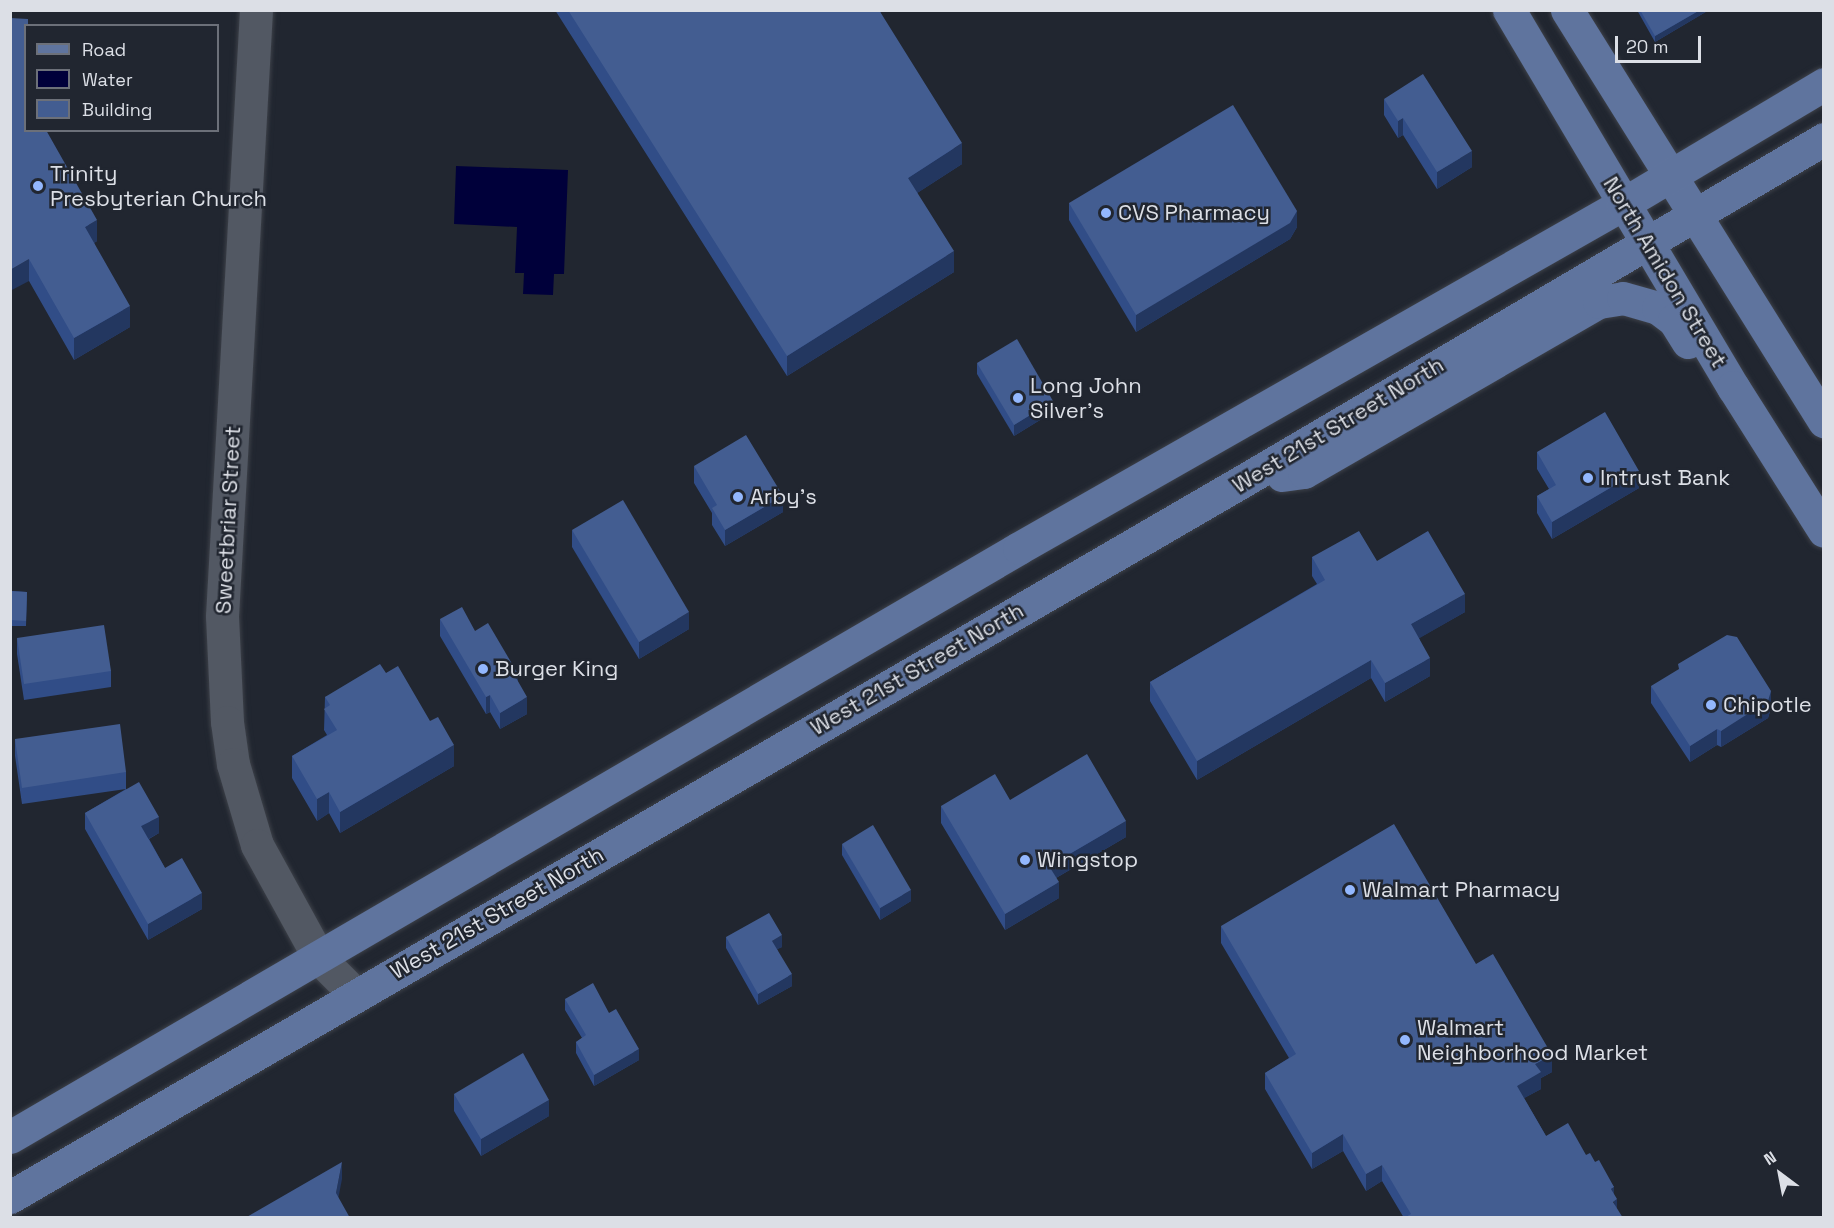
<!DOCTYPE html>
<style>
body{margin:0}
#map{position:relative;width:1834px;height:1228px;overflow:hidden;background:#212630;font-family:"Space Grotesk",sans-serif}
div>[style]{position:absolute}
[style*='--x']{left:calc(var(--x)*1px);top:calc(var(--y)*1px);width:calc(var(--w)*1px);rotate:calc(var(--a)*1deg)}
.water>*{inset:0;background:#00003a}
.roads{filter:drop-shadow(0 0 2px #3d4149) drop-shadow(0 0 2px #3d4149)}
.minor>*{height:33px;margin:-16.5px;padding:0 16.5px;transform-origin:16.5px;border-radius:16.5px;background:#525863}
.major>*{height:33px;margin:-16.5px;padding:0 16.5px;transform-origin:16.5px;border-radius:16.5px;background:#5f749e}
.wall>*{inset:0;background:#314d87}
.shaded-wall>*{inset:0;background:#233760}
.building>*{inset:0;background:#435d91}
.dots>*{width:16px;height:16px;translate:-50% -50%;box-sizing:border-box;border:3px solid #212630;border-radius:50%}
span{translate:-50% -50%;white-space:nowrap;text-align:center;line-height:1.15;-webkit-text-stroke:5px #212630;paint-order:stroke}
.poi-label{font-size:22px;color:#dcdfe6}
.left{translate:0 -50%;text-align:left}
.street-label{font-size:22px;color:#dcdfe6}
.frame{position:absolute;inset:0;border:12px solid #dcdfe6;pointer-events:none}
.legend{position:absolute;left:24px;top:24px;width:195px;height:108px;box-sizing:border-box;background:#212630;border:2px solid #6c7079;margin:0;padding:8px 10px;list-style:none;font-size:18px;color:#dcdfe6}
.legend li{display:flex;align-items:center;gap:12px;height:30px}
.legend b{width:30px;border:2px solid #6c7079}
.north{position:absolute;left:1750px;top:1144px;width:60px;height:60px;-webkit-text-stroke:4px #212630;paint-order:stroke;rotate:328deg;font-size:16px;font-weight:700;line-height:24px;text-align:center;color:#dcdfe6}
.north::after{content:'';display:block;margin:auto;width:21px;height:27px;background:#dcdfe6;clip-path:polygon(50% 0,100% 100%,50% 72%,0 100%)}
.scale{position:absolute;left:1615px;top:36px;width:86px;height:27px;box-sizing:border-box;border:3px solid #dcdfe6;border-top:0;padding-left:8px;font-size:18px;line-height:21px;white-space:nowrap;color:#dcdfe6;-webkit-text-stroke:4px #212630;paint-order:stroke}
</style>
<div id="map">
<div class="water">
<div style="clip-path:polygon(456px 166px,568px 170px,564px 274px,554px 274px,553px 295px,523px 294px,524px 273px,515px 273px,517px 227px,454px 224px)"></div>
</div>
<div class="roads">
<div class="minor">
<div style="--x:256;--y:10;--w:607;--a:93.21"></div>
<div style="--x:222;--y:616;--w:106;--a:87.3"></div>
<div style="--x:227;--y:722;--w:42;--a:81.9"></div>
<div style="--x:233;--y:764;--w:84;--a:73.5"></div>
<div style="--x:257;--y:845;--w:129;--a:61.2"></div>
<div style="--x:319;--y:958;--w:52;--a:45"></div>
</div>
<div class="major">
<div style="--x:1509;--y:10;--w:439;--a:59.3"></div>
<div style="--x:1733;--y:387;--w:170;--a:57.7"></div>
<div style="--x:1567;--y:10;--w:485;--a:58"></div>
<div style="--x:1282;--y:475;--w:22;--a:-8"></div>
<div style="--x:1304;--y:472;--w:340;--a:-30"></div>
<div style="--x:1599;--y:302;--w:24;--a:-9"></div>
<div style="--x:1623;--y:298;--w:36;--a:16"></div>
<div style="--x:1658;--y:308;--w:20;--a:37"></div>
<div style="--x:1674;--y:320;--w:26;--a:58"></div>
<div style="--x:10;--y:1137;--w:1168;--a:-30.27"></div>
<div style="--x:1019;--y:548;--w:695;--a:-29.66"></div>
<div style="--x:1623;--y:204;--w:234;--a:-30.8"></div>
<div style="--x:10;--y:1197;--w:1424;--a:-30.15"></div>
<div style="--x:1241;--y:482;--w:676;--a:-30.47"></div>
</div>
</div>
<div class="wall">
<div style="clip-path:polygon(555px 10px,879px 10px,962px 164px,917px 193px,954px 272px,787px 376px)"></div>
<div style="clip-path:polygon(1637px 10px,1709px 10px,1655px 42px)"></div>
<div style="clip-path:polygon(25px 93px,97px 241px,94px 243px,130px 327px,74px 360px,29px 281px)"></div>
<div style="clip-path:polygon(1384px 99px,1472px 167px,1437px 189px,1403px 135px,1398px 138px,1384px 115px)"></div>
<div style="clip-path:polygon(1069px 203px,1297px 227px,1290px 239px,1136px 332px,1069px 220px)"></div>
<div style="clip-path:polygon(977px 363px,1053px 412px,1014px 436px,977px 374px)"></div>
<div style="clip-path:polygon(1537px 452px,1639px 488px,1552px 539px,1537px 513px,1537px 496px,1549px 489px,1537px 469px)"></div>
<div style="clip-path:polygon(694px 466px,783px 512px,725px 546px,712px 525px,712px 513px,694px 483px)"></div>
<div style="clip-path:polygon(572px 530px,689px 629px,639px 659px,572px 547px)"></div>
<div style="clip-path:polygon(1312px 557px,1377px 561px,1465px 612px,1419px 638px,1430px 676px,1385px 702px,1371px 678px,1197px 780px,1150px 701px,1150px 682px,1317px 584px,1312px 576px)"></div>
<div style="clip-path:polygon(10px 591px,27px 592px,26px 626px,10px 626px)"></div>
<div style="clip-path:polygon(440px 619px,475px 631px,518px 683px,527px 714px,500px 729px,490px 712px,486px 714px,440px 636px)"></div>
<div style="clip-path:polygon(17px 638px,111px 671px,111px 687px,24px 700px,17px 654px)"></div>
<div style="clip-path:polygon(386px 673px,454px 766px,340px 833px,329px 813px,317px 821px,292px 778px,292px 756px,327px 735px,324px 730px,325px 697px)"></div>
<div style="clip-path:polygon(1651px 686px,1771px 708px,1768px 718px,1721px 747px,1717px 745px,1690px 762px,1651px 703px)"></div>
<div style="clip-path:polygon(15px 739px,126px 772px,126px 789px,159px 833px,149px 839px,165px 868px,202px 909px,148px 940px,85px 829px,85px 813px,126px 789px,22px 804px,15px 756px)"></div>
<div style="clip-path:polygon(1010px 800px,1126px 837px,1056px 878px,1059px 898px,1005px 930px,941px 823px,941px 806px)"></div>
<div style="clip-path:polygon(842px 844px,911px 901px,880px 920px,842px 855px)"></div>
<div style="clip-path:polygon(1221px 926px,1476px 964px,1552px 1072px,1541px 1078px,1541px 1089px,1524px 1098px,1546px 1136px,1586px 1155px,1595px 1162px,1614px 1187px,1404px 1218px,1382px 1181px,1366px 1191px,1343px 1151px,1312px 1169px,1265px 1089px,1265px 1073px,1289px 1058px,1221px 943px)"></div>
<div style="clip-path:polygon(726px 937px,782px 947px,777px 949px,792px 986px,758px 1005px,726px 948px)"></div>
<div style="clip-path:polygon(565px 999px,609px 1013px,639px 1060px,594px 1086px,576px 1053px,576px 1042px,582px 1038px,565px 1010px)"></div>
<div style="clip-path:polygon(454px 1094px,549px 1116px,481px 1156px,454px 1111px)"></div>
</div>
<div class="shaded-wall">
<div style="clip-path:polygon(1700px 10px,1709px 10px,1655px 42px,1655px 36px)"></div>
<div style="clip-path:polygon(26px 61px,26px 82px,24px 112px,24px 91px)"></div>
<div style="clip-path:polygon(1403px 118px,1403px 135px,1398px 138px,1398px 121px)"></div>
<div style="clip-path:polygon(962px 143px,962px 164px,908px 199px,908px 178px)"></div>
<div style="clip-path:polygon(1472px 151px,1472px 167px,1437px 189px,1437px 172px)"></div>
<div style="clip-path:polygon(1297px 211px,1297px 227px,1290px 239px,1136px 332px,1136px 315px)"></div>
<div style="clip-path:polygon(97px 220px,97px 241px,85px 249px,85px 227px)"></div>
<div style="clip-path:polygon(954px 251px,954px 272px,787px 376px,787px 356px)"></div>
<div style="clip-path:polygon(29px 259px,29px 281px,10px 291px,10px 270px)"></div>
<div style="clip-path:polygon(130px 306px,130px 327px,74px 360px,74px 338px)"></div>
<div style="clip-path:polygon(1053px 401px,1053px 412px,1014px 436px,1014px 425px)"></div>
<div style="clip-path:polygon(1639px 471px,1639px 488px,1552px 539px,1552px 522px)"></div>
<div style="clip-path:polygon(783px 496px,783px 512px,725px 546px,725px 530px)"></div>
<div style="clip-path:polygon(1465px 594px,1465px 612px,1411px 643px,1411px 624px)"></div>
<div style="clip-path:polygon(689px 612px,689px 629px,639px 659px,639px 642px)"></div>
<div style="clip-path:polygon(1430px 658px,1430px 676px,1385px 702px,1385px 683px)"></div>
<div style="clip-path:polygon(1371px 660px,1371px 678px,1197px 780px,1197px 761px)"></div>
<div style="clip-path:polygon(518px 674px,518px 690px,515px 676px)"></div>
<div style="clip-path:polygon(1771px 691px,1771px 708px,1768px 718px,1721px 747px,1721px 731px)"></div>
<div style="clip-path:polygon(490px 695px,490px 712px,486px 714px,486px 697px)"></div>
<div style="clip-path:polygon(527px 697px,527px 714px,500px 729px,500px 713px)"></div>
<div style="clip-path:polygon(1717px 729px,1717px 745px,1690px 762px,1690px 746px)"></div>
<div style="clip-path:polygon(454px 745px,454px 766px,340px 833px,340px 812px)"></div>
<div style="clip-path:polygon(329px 792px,329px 813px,317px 821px,317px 799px)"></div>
<div style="clip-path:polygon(159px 817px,159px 833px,141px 843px,141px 826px)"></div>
<div style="clip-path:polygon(1126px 821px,1126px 837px,1049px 882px,1049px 866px)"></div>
<div style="clip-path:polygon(1059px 882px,1059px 898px,1005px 930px,1005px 914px)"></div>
<div style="clip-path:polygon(911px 890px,911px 901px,880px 920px,880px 908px)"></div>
<div style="clip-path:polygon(202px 893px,202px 909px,148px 940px,148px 924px)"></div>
<div style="clip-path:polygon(782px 935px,782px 947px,772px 952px,772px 941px)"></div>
<div style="clip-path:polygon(792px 974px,792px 986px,758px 1005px,758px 994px)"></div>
<div style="clip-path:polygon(639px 1049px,639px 1060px,594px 1086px,594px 1075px)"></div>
<div style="clip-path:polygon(1552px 1055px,1552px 1072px,1541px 1078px,1541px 1089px,1517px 1102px,1517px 1086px,1535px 1064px)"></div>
<div style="clip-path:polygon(549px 1100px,549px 1116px,481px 1156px,481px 1139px)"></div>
<div style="clip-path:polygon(1343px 1134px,1343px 1151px,1312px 1169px,1312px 1153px)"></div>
<div style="clip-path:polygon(342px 1162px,342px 1179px,336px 1210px,336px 1193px)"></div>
<div style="clip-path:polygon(1382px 1165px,1382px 1181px,1366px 1191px,1366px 1174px)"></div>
<div style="clip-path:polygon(1614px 1187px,1614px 1201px,1617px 1199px,1617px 1216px,1611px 1189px)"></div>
</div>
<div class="building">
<div style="clip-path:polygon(568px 10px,879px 10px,962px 143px,908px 178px,954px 251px,787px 356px)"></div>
<div style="clip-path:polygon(1640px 10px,1700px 10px,1655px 36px)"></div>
<div style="clip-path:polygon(10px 18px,28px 19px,28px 26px,26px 26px,26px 61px,24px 91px,26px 94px,26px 130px,46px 130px,97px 220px,85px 227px,130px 306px,74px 338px,29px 259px,10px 270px)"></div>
<div style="clip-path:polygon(1423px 74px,1472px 151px,1437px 172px,1403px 118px,1398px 121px,1384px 99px)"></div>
<div style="clip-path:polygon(1233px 105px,1297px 211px,1290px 223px,1136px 315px,1069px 203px)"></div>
<div style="clip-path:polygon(1017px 339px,1053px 401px,1014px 425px,977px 363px)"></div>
<div style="clip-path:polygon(1605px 412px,1639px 471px,1552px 522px,1537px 496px,1556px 485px,1537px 452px)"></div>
<div style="clip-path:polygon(746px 435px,783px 496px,725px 530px,712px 508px,717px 505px,694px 466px)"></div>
<div style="clip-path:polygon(623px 500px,689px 612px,639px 642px,572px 530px)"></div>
<div style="clip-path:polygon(1359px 531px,1377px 561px,1428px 531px,1465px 594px,1411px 624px,1430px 658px,1385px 683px,1371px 660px,1197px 761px,1150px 682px,1325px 580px,1312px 557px)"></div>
<div style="clip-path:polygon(10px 591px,27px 592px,26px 621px,10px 620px)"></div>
<div style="clip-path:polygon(462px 607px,475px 631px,488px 623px,518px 674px,515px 676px,527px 697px,500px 713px,490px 695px,486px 697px,440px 619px)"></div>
<div style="clip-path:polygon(104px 625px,111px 671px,24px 684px,17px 638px)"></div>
<div style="clip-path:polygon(1727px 635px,1737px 637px,1771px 691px,1768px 701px,1721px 731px,1717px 729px,1690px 746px,1651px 686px,1679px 669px,1678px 664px)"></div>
<div style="clip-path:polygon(380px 664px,386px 673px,398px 666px,430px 721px,438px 717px,454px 745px,340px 812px,329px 792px,317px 799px,292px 756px,337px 730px,324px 709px,330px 705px,325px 697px)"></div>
<div style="clip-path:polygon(120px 724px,126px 772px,22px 788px,15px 739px)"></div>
<div style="clip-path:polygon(1087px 754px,1126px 821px,1049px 866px,1059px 882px,1005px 914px,941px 806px,995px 774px,1010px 800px)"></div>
<div style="clip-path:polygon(139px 782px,159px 817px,141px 826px,165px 868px,182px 858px,202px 893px,148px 924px,85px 813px)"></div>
<div style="clip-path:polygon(1394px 824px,1476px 964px,1493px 954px,1552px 1055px,1535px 1064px,1541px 1072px,1517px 1086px,1546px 1136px,1568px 1123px,1586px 1155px,1590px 1153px,1595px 1162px,1599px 1160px,1614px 1187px,1611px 1189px,1617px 1199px,1613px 1202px,1623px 1218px,1404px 1218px,1411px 1214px,1382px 1165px,1366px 1174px,1343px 1134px,1312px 1153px,1265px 1073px,1296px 1054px,1221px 926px)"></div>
<div style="clip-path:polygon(873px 825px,911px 890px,880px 908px,842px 844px)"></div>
<div style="clip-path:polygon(769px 913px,782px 935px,772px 941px,792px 974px,758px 994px,726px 937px)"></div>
<div style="clip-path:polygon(593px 983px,609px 1013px,616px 1009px,639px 1049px,594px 1075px,576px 1042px,586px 1035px,565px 999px)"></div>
<div style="clip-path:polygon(523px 1053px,549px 1100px,481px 1139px,454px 1094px)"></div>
<div style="clip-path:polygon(342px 1162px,336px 1193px,350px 1218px,245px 1218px)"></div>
</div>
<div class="dots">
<div style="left:38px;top:186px;background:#93b7fd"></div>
<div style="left:1106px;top:213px;background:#93b7fd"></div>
<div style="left:1018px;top:398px;background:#93b7fd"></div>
<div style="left:1588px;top:478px;background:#93b7fd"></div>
<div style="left:738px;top:497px;background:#93b7fd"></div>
<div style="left:483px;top:669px;background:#93b7fd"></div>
<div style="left:1711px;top:705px;background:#93b7fd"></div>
<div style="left:1025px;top:860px;background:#93b7fd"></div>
<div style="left:1350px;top:890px;background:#93b7fd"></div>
<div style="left:1405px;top:1040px;background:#93b7fd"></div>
</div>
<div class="poi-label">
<span class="left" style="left:50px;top:186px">Trinity<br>Presbyterian Church</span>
<span class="left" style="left:1118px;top:213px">CVS Pharmacy</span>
<span class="left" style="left:1030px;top:398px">Long John<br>Silver's</span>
<span class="left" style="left:1600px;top:478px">Intrust Bank</span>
<span class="left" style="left:750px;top:497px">Arby's</span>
<span class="left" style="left:495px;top:669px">Burger King</span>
<span class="left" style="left:1723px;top:705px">Chipotle</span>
<span class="left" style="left:1037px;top:860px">Wingstop</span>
<span class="left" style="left:1362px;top:890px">Walmart Pharmacy</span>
<span class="left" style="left:1417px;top:1040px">Walmart<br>Neighborhood Market</span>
</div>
<div class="street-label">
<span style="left:1665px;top:272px;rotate:59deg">North Amidon Street</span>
<span style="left:1338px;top:425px;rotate:-31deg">West 21st Street North</span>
<span style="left:228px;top:520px;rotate:-87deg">Sweetbriar Street</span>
<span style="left:917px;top:669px;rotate:-30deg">West 21st Street North</span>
<span style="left:497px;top:913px;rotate:-30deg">West 21st Street North</span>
</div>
<div class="frame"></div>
<ul class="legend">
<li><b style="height:8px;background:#5f749e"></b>Road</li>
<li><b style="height:16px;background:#00003a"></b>Water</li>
<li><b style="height:16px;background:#435d91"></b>Building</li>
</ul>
<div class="north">N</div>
<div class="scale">20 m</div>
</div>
